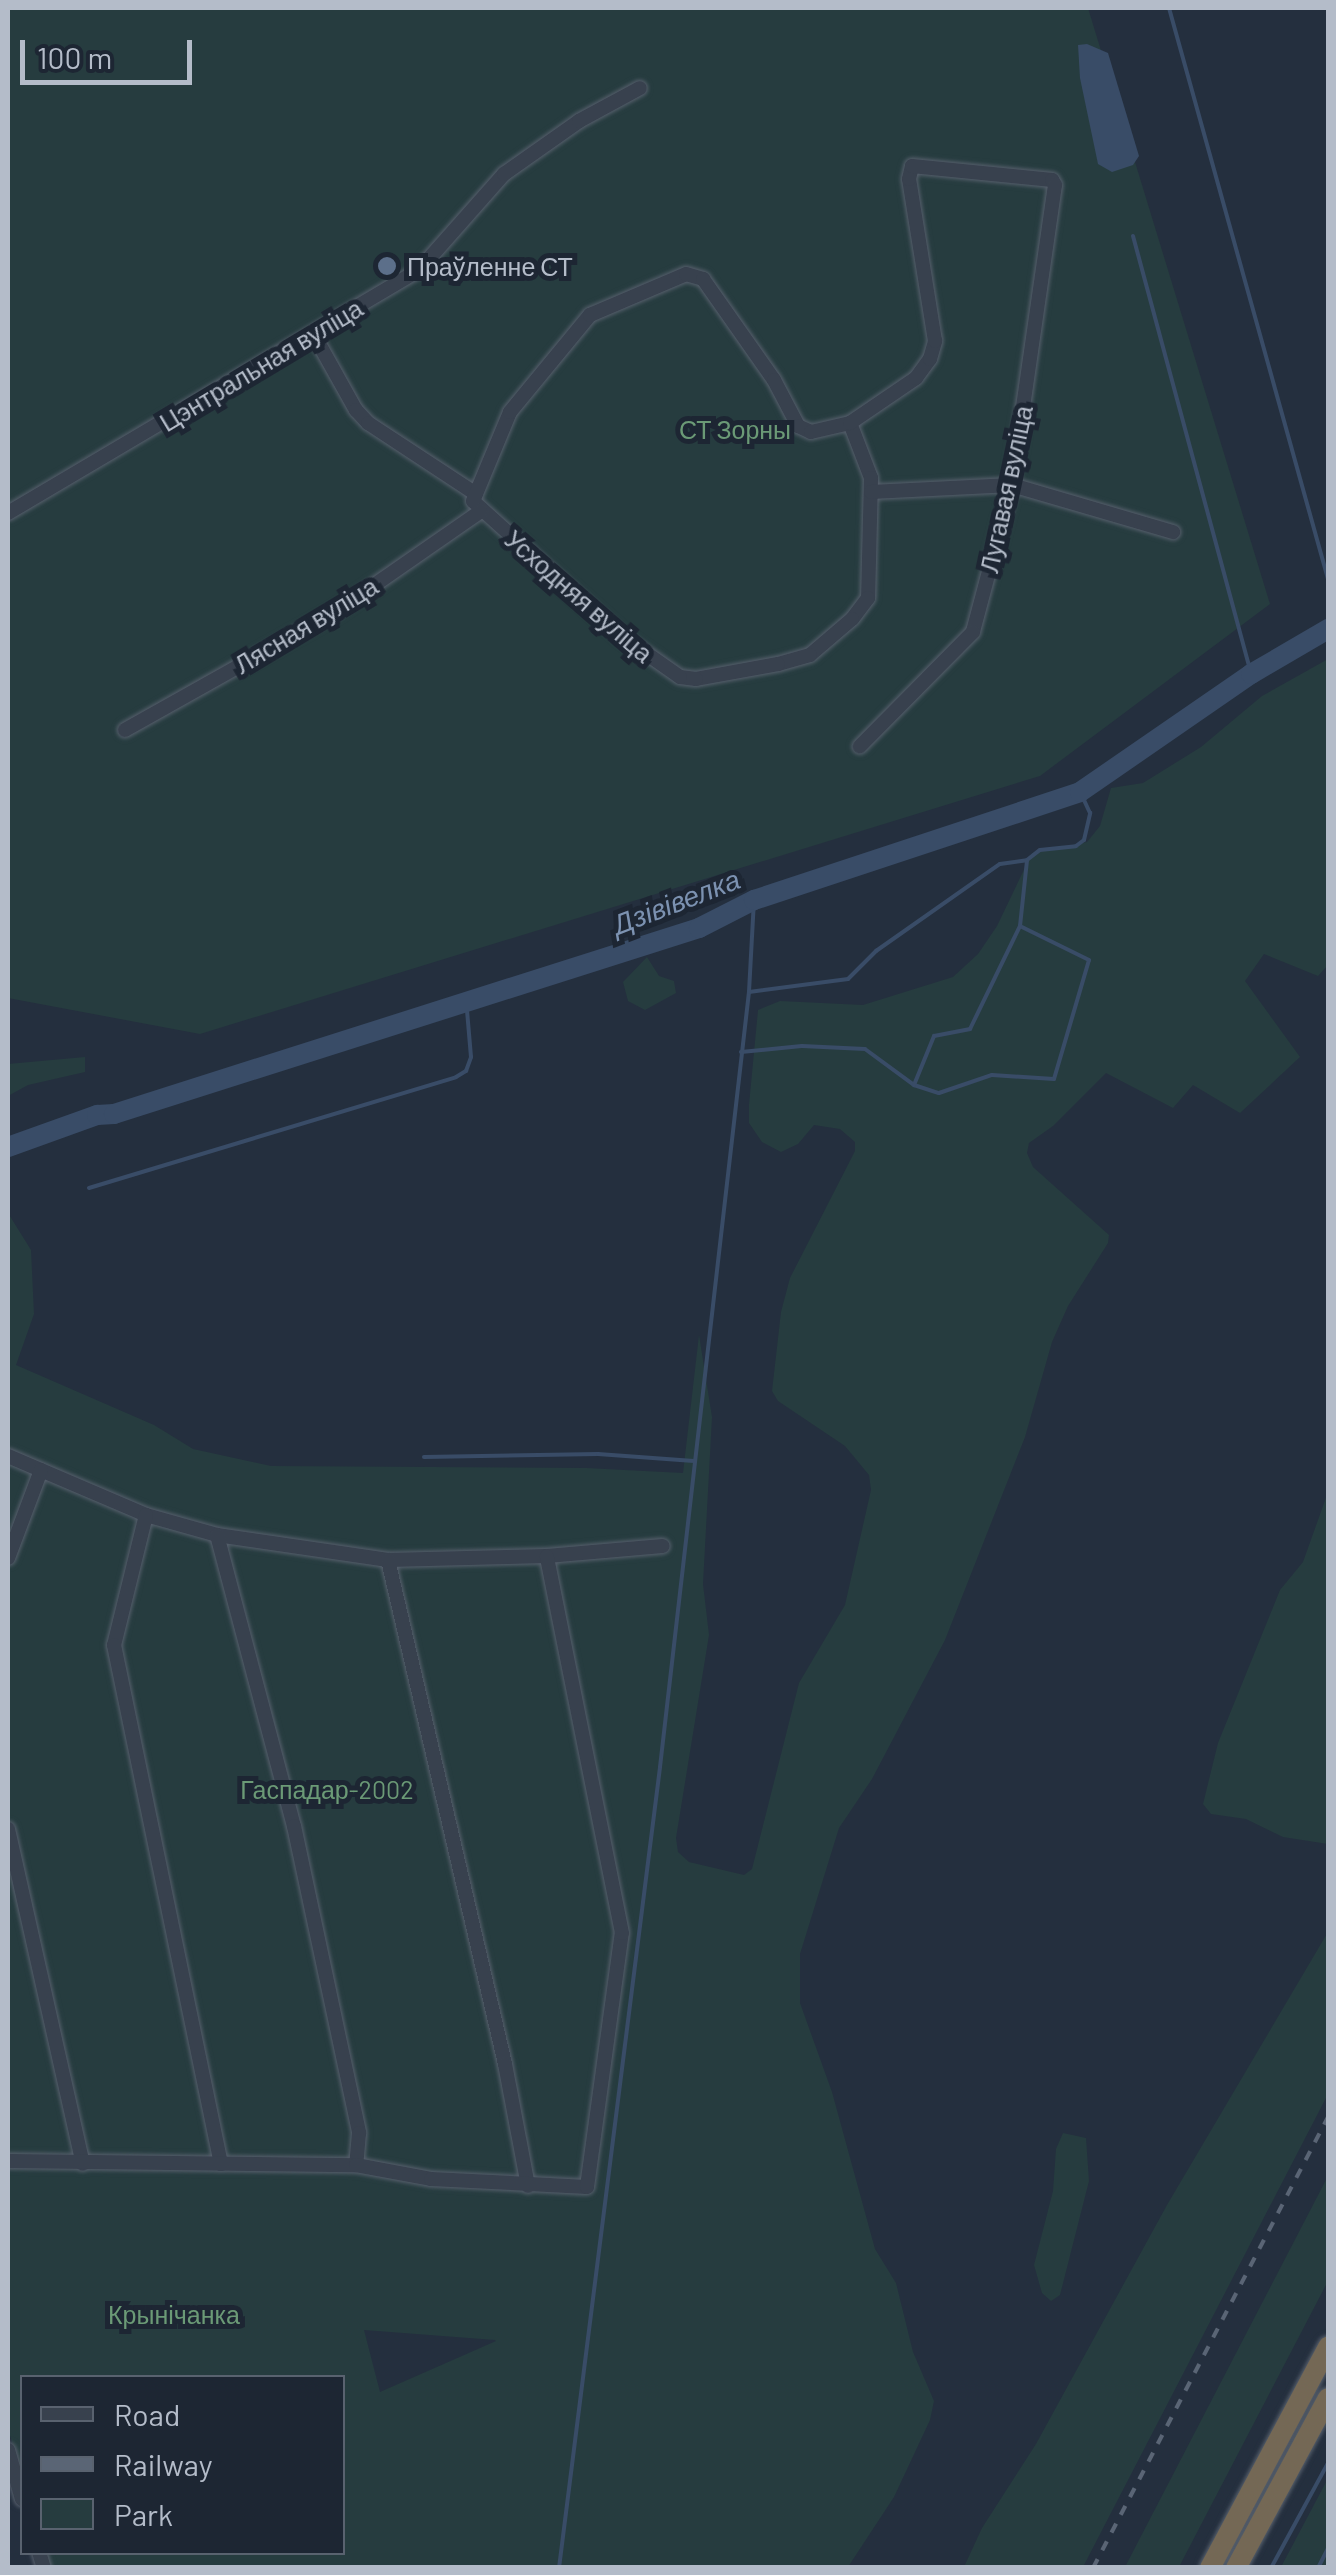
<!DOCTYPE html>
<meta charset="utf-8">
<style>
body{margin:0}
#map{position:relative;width:1336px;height:2575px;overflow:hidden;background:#242f3e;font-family:Barlow,sans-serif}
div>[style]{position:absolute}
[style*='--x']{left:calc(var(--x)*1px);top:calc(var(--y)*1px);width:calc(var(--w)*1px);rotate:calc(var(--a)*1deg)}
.green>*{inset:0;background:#263c3f}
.water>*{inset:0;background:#394c67}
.stream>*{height:4px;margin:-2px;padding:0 2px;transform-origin:2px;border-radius:2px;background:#394c67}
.river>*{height:20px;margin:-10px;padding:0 10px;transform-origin:10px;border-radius:10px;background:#394c67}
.roads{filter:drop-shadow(0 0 2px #565f6c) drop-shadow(0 0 2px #565f6c)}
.minor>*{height:14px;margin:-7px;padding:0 7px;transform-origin:7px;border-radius:7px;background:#38414e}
.highway>*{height:20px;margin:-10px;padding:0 10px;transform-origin:10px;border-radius:10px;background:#746855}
.rail>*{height:4px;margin-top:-2px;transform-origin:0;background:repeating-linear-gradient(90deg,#5a6575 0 10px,transparent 0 20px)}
.dots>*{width:28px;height:28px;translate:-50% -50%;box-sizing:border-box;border:5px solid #1d2633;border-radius:50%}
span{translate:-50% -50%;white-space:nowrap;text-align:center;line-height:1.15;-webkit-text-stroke:10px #1d2633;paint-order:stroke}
.poi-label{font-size:25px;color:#b4bcc9}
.left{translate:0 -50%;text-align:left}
.street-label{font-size:25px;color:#b4bcc9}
.park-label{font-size:25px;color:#6b9a76}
.water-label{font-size:28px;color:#7c92b1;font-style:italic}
.frame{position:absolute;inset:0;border:10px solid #b4bcc9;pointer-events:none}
.legend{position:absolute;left:20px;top:2375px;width:325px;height:180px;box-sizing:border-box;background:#1d2633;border:2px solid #59626f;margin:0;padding:12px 18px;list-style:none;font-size:30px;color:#b4bcc9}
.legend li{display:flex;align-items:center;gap:20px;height:50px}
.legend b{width:50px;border:2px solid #59626f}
.scale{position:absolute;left:20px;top:40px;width:172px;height:45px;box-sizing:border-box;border:5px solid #b4bcc9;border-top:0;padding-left:12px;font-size:30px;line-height:35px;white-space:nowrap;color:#b4bcc9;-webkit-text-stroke:8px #1d2633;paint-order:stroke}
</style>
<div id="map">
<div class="green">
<div style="clip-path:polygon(8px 8px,1088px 8px,1270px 604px,1040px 776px,200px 1034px,8px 998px)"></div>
<div style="clip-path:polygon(evenodd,1328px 659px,1328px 965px,1318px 976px,1264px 954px,1245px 981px,1300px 1057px,1240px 1113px,1193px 1085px,1173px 1108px,1106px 1073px,1053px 1126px,1029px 1143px,1027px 1153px,1033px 1167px,1109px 1235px,1108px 1243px,1068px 1306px,1052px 1342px,1025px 1437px,945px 1640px,872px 1779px,839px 1828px,800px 1954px,800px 2003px,832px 2092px,875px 2249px,896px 2283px,913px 2352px,934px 2401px,930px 2420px,894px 2497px,848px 2567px,51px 2567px,46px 2553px,342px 2552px,342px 2378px,22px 2378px,22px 2478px,8px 2428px,8px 1213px,31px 1250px,34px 1314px,16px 1365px,154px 1425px,193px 1449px,271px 1466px,586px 1468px,683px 1473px,699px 1335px,712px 1417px,703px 1584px,709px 1635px,676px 1838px,678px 1852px,689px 1862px,744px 1875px,752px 1869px,799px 1683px,845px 1605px,871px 1490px,869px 1475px,845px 1446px,778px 1401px,772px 1391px,781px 1312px,790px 1278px,855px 1151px,855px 1142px,840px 1129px,814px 1125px,798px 1144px,781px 1152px,762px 1142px,749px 1123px,749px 1105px,758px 1010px,780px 1001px,863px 1005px,953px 977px,978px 954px,997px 926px,1032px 853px,1087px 842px,1100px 826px,1111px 788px,1143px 783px,1201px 747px,1262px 696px,1328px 659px,364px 2330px,495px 2340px,496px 2341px,380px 2392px,364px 2330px)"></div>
<div style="clip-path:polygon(647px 957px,659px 976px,674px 981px,676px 993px,645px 1010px,628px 1001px,623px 982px)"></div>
<div style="clip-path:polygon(85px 1057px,85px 1072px,28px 1085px,8px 1096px,8px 1064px)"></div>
<div style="clip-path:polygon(1328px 1492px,1328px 1844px,1283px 1837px,1246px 1819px,1211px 1814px,1203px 1804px,1218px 1743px,1280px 1590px,1303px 1562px)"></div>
<div style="clip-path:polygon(1328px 1932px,1328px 2094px,1083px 2567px,964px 2567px,982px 2528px,1036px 2444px,1167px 2205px)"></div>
<div style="clip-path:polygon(1063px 2133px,1086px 2138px,1089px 2181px,1060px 2295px,1051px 2301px,1042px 2293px,1034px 2265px,1053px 2191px,1056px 2149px)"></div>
<div style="clip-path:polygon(1328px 2176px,1328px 2281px,1179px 2567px,1125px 2567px)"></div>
<div style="clip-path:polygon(1328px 2478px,1328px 2567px,1281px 2567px,1325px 2484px)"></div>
</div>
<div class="water">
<div style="clip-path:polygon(1087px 44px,1108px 53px,1139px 156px,1133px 165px,1112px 172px,1098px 164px,1080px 78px,1078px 45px)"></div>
</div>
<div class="stream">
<div style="--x:1169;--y:8;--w:593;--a:74.44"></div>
<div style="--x:1133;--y:236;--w:454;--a:74.9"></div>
<div style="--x:749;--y:992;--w:100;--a:-7.5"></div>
<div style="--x:848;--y:979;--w:40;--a:-45"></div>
<div style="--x:876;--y:951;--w:151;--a:-35.1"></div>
<div style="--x:1000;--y:864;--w:27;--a:-8"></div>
<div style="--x:1027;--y:860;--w:16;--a:-38"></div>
<div style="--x:1040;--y:850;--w:36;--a:-6"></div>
<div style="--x:1076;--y:846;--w:10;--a:-37"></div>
<div style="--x:1084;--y:840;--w:28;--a:-77"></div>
<div style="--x:1090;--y:813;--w:23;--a:-115"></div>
<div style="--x:741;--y:1052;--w:61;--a:-5.6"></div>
<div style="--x:802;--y:1046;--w:63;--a:2.7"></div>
<div style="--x:865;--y:1049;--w:61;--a:36.3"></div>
<div style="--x:914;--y:1085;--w:26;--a:18"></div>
<div style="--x:939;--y:1093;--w:56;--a:-18.8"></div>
<div style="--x:992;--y:1075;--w:62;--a:3.7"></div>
<div style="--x:1054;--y:1079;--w:124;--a:-73.6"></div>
<div style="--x:1089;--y:960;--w:77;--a:-153.8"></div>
<div style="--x:1020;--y:926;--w:66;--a:-83.9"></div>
<div style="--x:914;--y:1085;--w:53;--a:-67.8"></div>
<div style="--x:934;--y:1036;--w:37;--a:-11"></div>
<div style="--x:970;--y:1029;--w:114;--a:-64.1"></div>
<div style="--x:89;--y:1188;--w:383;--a:-16.8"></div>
<div style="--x:456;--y:1077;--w:12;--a:-31"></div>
<div style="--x:466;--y:1071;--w:15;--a:-70"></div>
<div style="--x:471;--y:1057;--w:58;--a:-94.9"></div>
<div style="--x:424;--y:1457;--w:174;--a:-1"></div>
<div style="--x:598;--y:1454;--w:96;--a:4.2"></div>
<div style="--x:559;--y:2568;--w:807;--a:-82.81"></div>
<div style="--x:660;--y:1767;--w:780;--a:-83.45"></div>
<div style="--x:749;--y:992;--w:92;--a:-86.9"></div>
<div style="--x:1271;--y:2568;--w:119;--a:-61.5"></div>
<div style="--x:1318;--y:2568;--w:22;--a:-63"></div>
</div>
<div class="river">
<div style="--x:8;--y:1147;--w:95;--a:-19.8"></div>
<div style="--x:97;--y:1115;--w:17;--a:-3"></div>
<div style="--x:114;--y:1114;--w:614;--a:-17.64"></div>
<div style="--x:699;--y:928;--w:62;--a:-27"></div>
<div style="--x:754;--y:900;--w:343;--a:-18.3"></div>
<div style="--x:1080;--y:792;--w:208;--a:-34.6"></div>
<div style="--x:1251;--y:674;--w:89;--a:-30.3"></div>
</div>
<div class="roads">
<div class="minor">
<div style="--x:314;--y:335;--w:86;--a:60.8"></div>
<div style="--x:356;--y:410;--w:18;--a:47"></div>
<div style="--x:368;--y:423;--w:129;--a:33.3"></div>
<div style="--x:850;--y:423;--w:59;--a:69.1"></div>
<div style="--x:871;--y:478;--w:120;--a:91.4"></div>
<div style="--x:868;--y:598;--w:26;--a:127"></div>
<div style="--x:852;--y:619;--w:55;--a:139.4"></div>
<div style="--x:810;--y:655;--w:33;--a:164"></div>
<div style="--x:778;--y:664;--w:83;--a:169.6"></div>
<div style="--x:696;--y:679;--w:16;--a:-173"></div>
<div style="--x:680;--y:677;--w:70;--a:-144.9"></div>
<div style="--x:623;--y:637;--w:202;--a:-137.8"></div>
<div style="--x:473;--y:501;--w:96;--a:-67.4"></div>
<div style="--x:510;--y:412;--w:126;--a:-50.5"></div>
<div style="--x:590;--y:315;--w:104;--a:-23.1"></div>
<div style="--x:686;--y:274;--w:18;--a:16"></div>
<div style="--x:703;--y:279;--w:123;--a:54.9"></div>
<div style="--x:774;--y:380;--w:52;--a:62.4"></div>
<div style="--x:798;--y:426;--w:14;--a:25"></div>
<div style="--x:811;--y:432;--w:40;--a:-13"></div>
<div style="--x:850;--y:423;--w:80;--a:-34.3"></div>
<div style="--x:916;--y:378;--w:24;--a:-54"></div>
<div style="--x:930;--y:359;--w:19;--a:-74"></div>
<div style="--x:935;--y:341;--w:164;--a:-99.1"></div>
<div style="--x:909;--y:179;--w:13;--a:-77"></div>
<div style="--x:912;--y:166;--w:141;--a:5.7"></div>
<div style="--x:1052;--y:180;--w:6;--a:59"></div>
<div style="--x:1055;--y:185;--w:303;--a:98.2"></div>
<div style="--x:1012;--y:485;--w:152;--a:104.9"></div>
<div style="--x:973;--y:632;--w:161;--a:134.7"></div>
<div style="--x:871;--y:492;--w:141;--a:-2.8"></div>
<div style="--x:1012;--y:485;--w:168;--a:16.3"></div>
<div style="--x:8;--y:513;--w:477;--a:-30.6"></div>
<div style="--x:419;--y:270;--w:128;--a:-48.5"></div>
<div style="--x:504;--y:174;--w:92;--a:-35.2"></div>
<div style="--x:579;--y:121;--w:69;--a:-28.4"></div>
<div style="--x:125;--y:730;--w:243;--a:-29.3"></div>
<div style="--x:337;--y:611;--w:175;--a:-34.8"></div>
<div style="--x:8;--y:1456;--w:150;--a:23.1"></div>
<div style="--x:146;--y:1515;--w:74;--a:15.7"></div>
<div style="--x:217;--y:1535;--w:173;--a:8.3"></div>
<div style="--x:388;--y:1560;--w:159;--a:-1.4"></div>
<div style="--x:547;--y:1556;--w:116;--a:-4.9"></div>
<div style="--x:146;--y:1515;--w:134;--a:103.8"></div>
<div style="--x:114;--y:1645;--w:530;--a:78.35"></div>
<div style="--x:217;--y:1535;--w:301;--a:75.2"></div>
<div style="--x:294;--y:1826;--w:314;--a:78"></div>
<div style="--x:359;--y:2133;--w:32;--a:95"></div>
<div style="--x:8;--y:1558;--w:94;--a:-69.4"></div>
<div style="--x:388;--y:1560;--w:517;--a:76.93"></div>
<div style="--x:505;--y:2064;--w:124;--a:79.3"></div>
<div style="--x:8;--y:1829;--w:343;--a:77.4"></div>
<div style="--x:8;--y:2161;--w:348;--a:0.7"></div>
<div style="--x:356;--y:2165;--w:76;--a:10.6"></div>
<div style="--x:431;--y:2179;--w:156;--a:2.9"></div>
<div style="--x:587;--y:2187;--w:256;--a:-82.2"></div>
<div style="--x:622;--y:1933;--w:384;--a:-101.3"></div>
<div style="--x:8;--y:2450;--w:51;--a:74.1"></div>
<div style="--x:39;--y:2552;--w:17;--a:73"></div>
</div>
<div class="highway">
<div style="--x:1210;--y:2568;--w:251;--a:-61.9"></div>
<div style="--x:1236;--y:2568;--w:193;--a:-61.6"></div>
</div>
</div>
<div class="rail">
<div style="--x:1093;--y:2568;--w:509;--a:-62.48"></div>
</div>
<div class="dots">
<div style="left:387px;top:266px;background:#5c6f8a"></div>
</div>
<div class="poi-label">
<span class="left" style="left:407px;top:266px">Праўленне СТ</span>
</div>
<div class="street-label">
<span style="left:261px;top:365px;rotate:-31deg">Цэнтральная вуліца</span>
<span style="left:1006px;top:489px;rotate:-78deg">Лугавая вуліца</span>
<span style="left:579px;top:596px;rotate:41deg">Усходняя вуліца</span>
<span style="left:306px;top:625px;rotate:-31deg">Лясная вуліца</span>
</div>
<div class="park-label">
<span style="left:735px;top:429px">СТ Зорны</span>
<span style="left:327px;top:1789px">Гаспадар-2002</span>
<span style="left:174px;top:2314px">Крынічанка</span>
</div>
<div class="water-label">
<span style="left:676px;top:901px;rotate:-21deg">Дзівівелка</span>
</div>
<div class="frame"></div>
<ul class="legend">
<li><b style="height:12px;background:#38414e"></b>Road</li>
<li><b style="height:12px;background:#5a6575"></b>Railway</li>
<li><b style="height:28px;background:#263c3f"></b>Park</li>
</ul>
<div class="scale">100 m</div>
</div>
